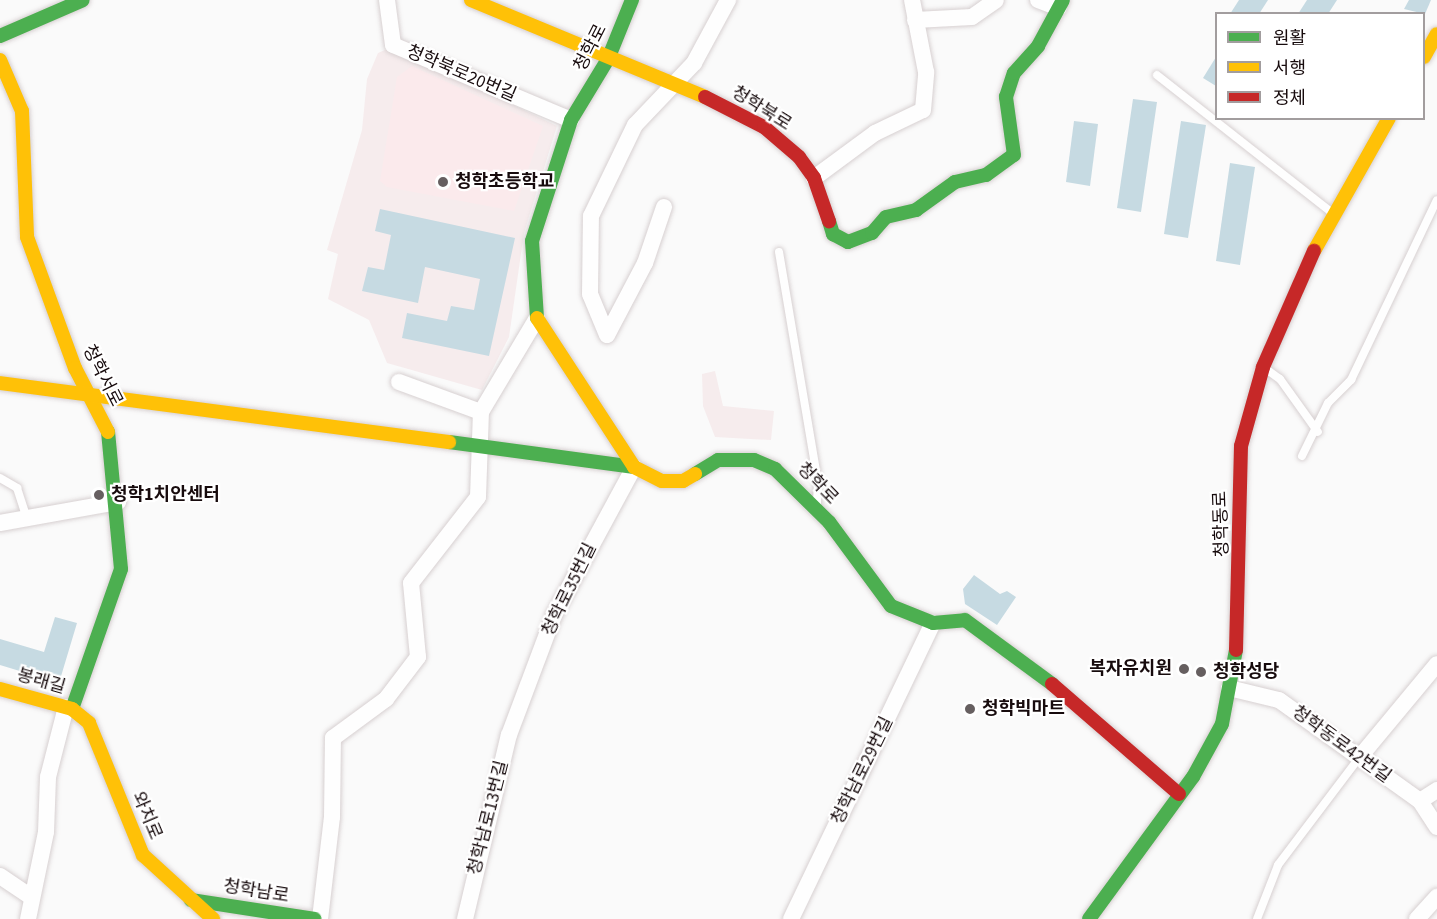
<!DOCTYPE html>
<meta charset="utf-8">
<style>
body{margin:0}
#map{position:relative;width:1437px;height:919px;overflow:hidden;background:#fafafa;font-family:"Source Sans 3","Noto Sans KR",sans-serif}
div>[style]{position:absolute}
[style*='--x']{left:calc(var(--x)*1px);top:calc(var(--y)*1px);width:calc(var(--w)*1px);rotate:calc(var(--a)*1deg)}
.built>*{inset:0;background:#f6eced}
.green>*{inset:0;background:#fbeaec}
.building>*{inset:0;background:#c6dae2}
.roads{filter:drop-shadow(0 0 2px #d7d0d1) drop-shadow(0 0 2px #d7d0d1)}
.lane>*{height:8px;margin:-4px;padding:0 4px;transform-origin:4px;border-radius:4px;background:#fefefe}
.street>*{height:16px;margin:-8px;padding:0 8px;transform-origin:8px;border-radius:8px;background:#fefefe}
.fast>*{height:14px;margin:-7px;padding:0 7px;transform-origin:7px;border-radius:7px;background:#4caf50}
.slow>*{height:14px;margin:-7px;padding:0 7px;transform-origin:7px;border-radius:7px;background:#ffc107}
.jam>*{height:14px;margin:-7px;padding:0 7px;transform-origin:7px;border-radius:7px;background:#c62828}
.dots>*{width:16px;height:16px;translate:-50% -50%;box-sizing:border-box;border:3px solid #fff;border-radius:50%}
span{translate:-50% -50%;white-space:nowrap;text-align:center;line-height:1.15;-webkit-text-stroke:4.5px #fff;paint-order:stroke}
.street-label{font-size:18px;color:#170b0d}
.poi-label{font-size:18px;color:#170b0d;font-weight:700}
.left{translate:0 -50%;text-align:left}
.right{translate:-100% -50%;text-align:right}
.legend{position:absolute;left:1215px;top:12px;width:210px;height:108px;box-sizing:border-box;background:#fff;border:2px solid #a29d9e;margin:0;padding:8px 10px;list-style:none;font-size:18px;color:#170b0d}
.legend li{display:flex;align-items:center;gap:12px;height:30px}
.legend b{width:30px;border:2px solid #a29d9e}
</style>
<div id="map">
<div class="built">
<div style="clip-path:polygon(392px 47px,557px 126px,524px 233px,509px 337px,482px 390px,387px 363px,369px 320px,328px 299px,338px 254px,327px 250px,362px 130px,367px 79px,378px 53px)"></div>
<div style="clip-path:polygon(715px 371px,723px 406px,774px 411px,771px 440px,715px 437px,703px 406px,702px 374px)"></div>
</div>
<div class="green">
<div style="clip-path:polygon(412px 66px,543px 126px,514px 211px,387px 187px,380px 181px,397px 77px)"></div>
</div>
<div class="building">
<div style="clip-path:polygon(1239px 0,1268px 0,1259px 14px,1230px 14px)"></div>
<div style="clip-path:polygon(1307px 0,1337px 0,1328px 14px,1298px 14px)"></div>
<div style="clip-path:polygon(1409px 0,1431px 0,1425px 14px,1404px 9px)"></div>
<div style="clip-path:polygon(1216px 57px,1216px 86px,1203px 78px)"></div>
<div style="clip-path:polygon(1133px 99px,1157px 102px,1141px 212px,1117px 208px)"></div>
<div style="clip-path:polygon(1074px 121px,1098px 124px,1090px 186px,1066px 182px)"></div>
<div style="clip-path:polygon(1181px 121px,1206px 125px,1188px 238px,1164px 234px)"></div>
<div style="clip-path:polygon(1230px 163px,1255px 167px,1240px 265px,1216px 261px)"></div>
<div style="clip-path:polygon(380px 209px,515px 238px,489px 356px,402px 338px,407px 313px,447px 321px,451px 306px,474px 310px,480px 279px,425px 267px,418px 303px,362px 291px,368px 267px,384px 270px,391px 235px,375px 231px)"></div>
<div style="clip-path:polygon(974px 575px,1000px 594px,1007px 591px,1016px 597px,997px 625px,965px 604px,963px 589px)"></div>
<div style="clip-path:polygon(55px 617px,77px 623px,59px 683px,0 665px,0 639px,44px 652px)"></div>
</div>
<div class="roads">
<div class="lane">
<div style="--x:1157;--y:75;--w:221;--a:38.2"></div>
<div style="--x:779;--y:252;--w:234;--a:80.4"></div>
<div style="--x:818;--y:483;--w:22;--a:93"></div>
<div style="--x:1266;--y:369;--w:17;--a:36"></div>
<div style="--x:1280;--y:379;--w:65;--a:54.4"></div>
<div style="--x:1302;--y:456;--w:59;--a:-63.9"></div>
<div style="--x:1328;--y:403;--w:33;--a:-45"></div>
<div style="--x:1351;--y:380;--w:199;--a:-64.5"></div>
<div style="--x:0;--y:478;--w:20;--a:30"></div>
<div style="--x:17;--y:488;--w:29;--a:72"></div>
<div style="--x:1257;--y:919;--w:58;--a:-68.7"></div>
<div style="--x:1278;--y:865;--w:134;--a:-52.9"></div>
</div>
<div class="street">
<div style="--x:387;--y:0;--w:45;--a:82.4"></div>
<div style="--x:393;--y:45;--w:193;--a:22.8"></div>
<div style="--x:1038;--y:0;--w:22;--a:21"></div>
<div style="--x:915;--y:20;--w:57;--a:-3"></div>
<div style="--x:972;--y:17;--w:29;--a:-35"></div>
<div style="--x:814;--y:178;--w:76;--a:-36.4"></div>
<div style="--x:875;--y:133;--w:53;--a:-25.6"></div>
<div style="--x:923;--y:110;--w:38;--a:-85"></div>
<div style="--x:926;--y:72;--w:73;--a:-101"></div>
<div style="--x:664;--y:207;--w:59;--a:108.7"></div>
<div style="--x:645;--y:263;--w:81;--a:117.8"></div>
<div style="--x:607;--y:335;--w:44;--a:-112.5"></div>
<div style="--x:590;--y:294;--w:78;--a:-89.3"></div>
<div style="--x:591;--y:216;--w:101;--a:-64.2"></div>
<div style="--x:635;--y:125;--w:86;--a:-46.4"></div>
<div style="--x:694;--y:63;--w:72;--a:-61.6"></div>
<div style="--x:399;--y:382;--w:87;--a:20.1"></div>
<div style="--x:0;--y:523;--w:120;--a:-10.1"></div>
<div style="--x:1229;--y:688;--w:51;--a:13.5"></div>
<div style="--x:1279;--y:700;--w:173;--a:35.6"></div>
<div style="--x:1420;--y:801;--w:31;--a:57"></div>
<div style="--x:1359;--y:758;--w:122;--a:-50.3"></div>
<div style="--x:1420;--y:801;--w:20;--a:-33"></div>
<div style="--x:0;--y:876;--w:36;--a:34"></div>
<div style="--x:28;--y:919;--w:89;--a:-78.3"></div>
<div style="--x:46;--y:832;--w:55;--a:-87.9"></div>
<div style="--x:48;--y:777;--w:72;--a:-75.6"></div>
<div style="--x:320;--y:919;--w:103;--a:-83.3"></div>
<div style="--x:332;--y:817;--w:79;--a:-89.3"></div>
<div style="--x:333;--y:738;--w:66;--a:-36.3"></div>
<div style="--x:386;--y:699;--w:53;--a:-52.7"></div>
<div style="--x:418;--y:657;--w:74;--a:-95.4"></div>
<div style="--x:411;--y:583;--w:109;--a:-52.1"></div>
<div style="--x:478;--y:497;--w:85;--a:-88"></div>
<div style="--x:481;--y:412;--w:109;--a:-59.2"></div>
<div style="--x:465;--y:919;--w:189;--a:-76.6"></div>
<div style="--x:509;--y:735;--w:128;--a:-69.4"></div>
<div style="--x:554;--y:615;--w:168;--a:-61.6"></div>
<div style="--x:791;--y:919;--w:328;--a:-64.4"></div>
<div style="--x:1417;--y:919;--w:30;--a:-48"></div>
</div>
<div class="fast">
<div style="--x:0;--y:36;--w:90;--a:-23.4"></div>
<div style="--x:829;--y:221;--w:14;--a:73"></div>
<div style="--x:833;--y:234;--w:17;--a:28"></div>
<div style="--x:848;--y:242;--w:26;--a:-21"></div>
<div style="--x:872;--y:233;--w:21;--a:-49"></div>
<div style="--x:886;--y:217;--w:31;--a:-13"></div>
<div style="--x:916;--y:210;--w:48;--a:-35.7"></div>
<div style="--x:955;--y:182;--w:32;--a:-13"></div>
<div style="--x:986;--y:175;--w:34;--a:-36"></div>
<div style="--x:1014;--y:155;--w:59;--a:-97.9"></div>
<div style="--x:1006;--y:97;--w:25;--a:-72"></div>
<div style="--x:1014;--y:73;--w:36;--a:-48"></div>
<div style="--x:1038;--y:46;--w:52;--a:-61.5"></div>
<div style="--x:537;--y:318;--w:77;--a:-93.7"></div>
<div style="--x:532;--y:241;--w:127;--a:-72.1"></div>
<div style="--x:571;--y:120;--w:71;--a:-58.8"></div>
<div style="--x:608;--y:59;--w:64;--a:-67.9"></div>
<div style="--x:449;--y:442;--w:187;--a:7.7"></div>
<div style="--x:695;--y:474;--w:27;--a:-31"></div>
<div style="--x:718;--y:460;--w:36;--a:0"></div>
<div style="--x:754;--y:460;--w:23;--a:23"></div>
<div style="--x:775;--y:469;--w:76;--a:44.5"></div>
<div style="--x:829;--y:522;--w:104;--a:53.6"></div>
<div style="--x:891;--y:606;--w:45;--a:22"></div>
<div style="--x:933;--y:623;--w:32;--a:-5"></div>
<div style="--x:965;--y:620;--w:108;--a:36.3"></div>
<div style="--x:72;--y:709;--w:148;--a:-70.7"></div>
<div style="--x:121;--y:569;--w:138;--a:-95.4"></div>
<div style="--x:191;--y:900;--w:125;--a:8.7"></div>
<div style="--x:1089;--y:919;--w:176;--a:-53.8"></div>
<div style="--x:1193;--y:777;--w:60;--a:-61.3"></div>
<div style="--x:1222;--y:724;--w:75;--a:-79.3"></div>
</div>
<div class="slow">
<div style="--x:471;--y:0;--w:253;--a:22.5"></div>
<div style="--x:1424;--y:57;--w:26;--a:-61"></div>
<div style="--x:0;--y:60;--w:56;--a:66.7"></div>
<div style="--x:22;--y:111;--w:126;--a:87.7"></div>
<div style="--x:27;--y:237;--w:140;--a:69.9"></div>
<div style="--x:75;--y:368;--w:72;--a:62.7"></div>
<div style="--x:1314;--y:251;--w:153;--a:-60.6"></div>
<div style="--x:537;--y:318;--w:178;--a:56.9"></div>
<div style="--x:634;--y:467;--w:31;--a:27"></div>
<div style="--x:662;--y:481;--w:21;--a:0"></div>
<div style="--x:683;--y:481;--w:14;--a:-30"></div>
<div style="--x:0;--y:383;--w:453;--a:7.5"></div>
<div style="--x:0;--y:689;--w:75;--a:15.5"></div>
<div style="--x:72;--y:709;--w:22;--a:39"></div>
<div style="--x:89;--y:723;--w:143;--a:67.8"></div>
<div style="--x:143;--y:855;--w:95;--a:42.4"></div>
</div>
<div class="jam">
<div style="--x:705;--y:97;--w:66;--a:27"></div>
<div style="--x:764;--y:127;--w:46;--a:40.6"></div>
<div style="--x:799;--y:157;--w:26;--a:54"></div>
<div style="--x:814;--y:178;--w:46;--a:70.8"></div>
<div style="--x:1236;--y:650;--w:204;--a:-88.6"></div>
<div style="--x:1241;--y:446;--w:82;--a:-74.4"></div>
<div style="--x:1263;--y:367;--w:127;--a:-66.3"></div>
<div style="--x:1052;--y:684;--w:168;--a:40.9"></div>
</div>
</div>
<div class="dots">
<div style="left:443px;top:182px;background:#665f60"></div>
<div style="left:99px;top:495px;background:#665f60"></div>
<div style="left:1184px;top:669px;background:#665f60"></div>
<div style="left:1201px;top:672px;background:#665f60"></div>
<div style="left:970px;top:709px;background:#665f60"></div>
</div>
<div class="street-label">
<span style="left:591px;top:48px;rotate:-63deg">청학로</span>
<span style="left:461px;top:74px;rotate:23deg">청학북로20번길</span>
<span style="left:761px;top:109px;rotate:32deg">청학북로</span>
<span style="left:102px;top:376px;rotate:63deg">청학서로</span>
<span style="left:817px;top:484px;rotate:46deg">청학로</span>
<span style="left:1222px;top:524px;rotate:-92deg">청학동로</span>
<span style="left:570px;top:590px;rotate:-64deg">청학로35번길</span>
<span style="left:41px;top:682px;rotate:16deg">봉래길</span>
<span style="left:1341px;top:745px;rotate:36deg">청학동로42번길</span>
<span style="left:863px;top:771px;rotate:-64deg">청학남로29번길</span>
<span style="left:146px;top:816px;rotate:67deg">와치로</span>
<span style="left:489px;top:818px;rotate:-76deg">청학남로13번길</span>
<span style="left:256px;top:892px;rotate:9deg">청학남로</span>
</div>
<div class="poi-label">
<span class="left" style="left:455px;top:182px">청학초등학교</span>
<span class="left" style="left:111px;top:495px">청학1치안센터</span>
<span class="right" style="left:1172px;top:669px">복자유치원</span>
<span class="left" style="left:1213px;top:672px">청학성당</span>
<span class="left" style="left:982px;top:709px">청학빅마트</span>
</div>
<ul class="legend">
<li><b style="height:8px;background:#4caf50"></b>원활</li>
<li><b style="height:8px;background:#ffc107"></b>서행</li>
<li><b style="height:8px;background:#c62828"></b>정체</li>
</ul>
</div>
